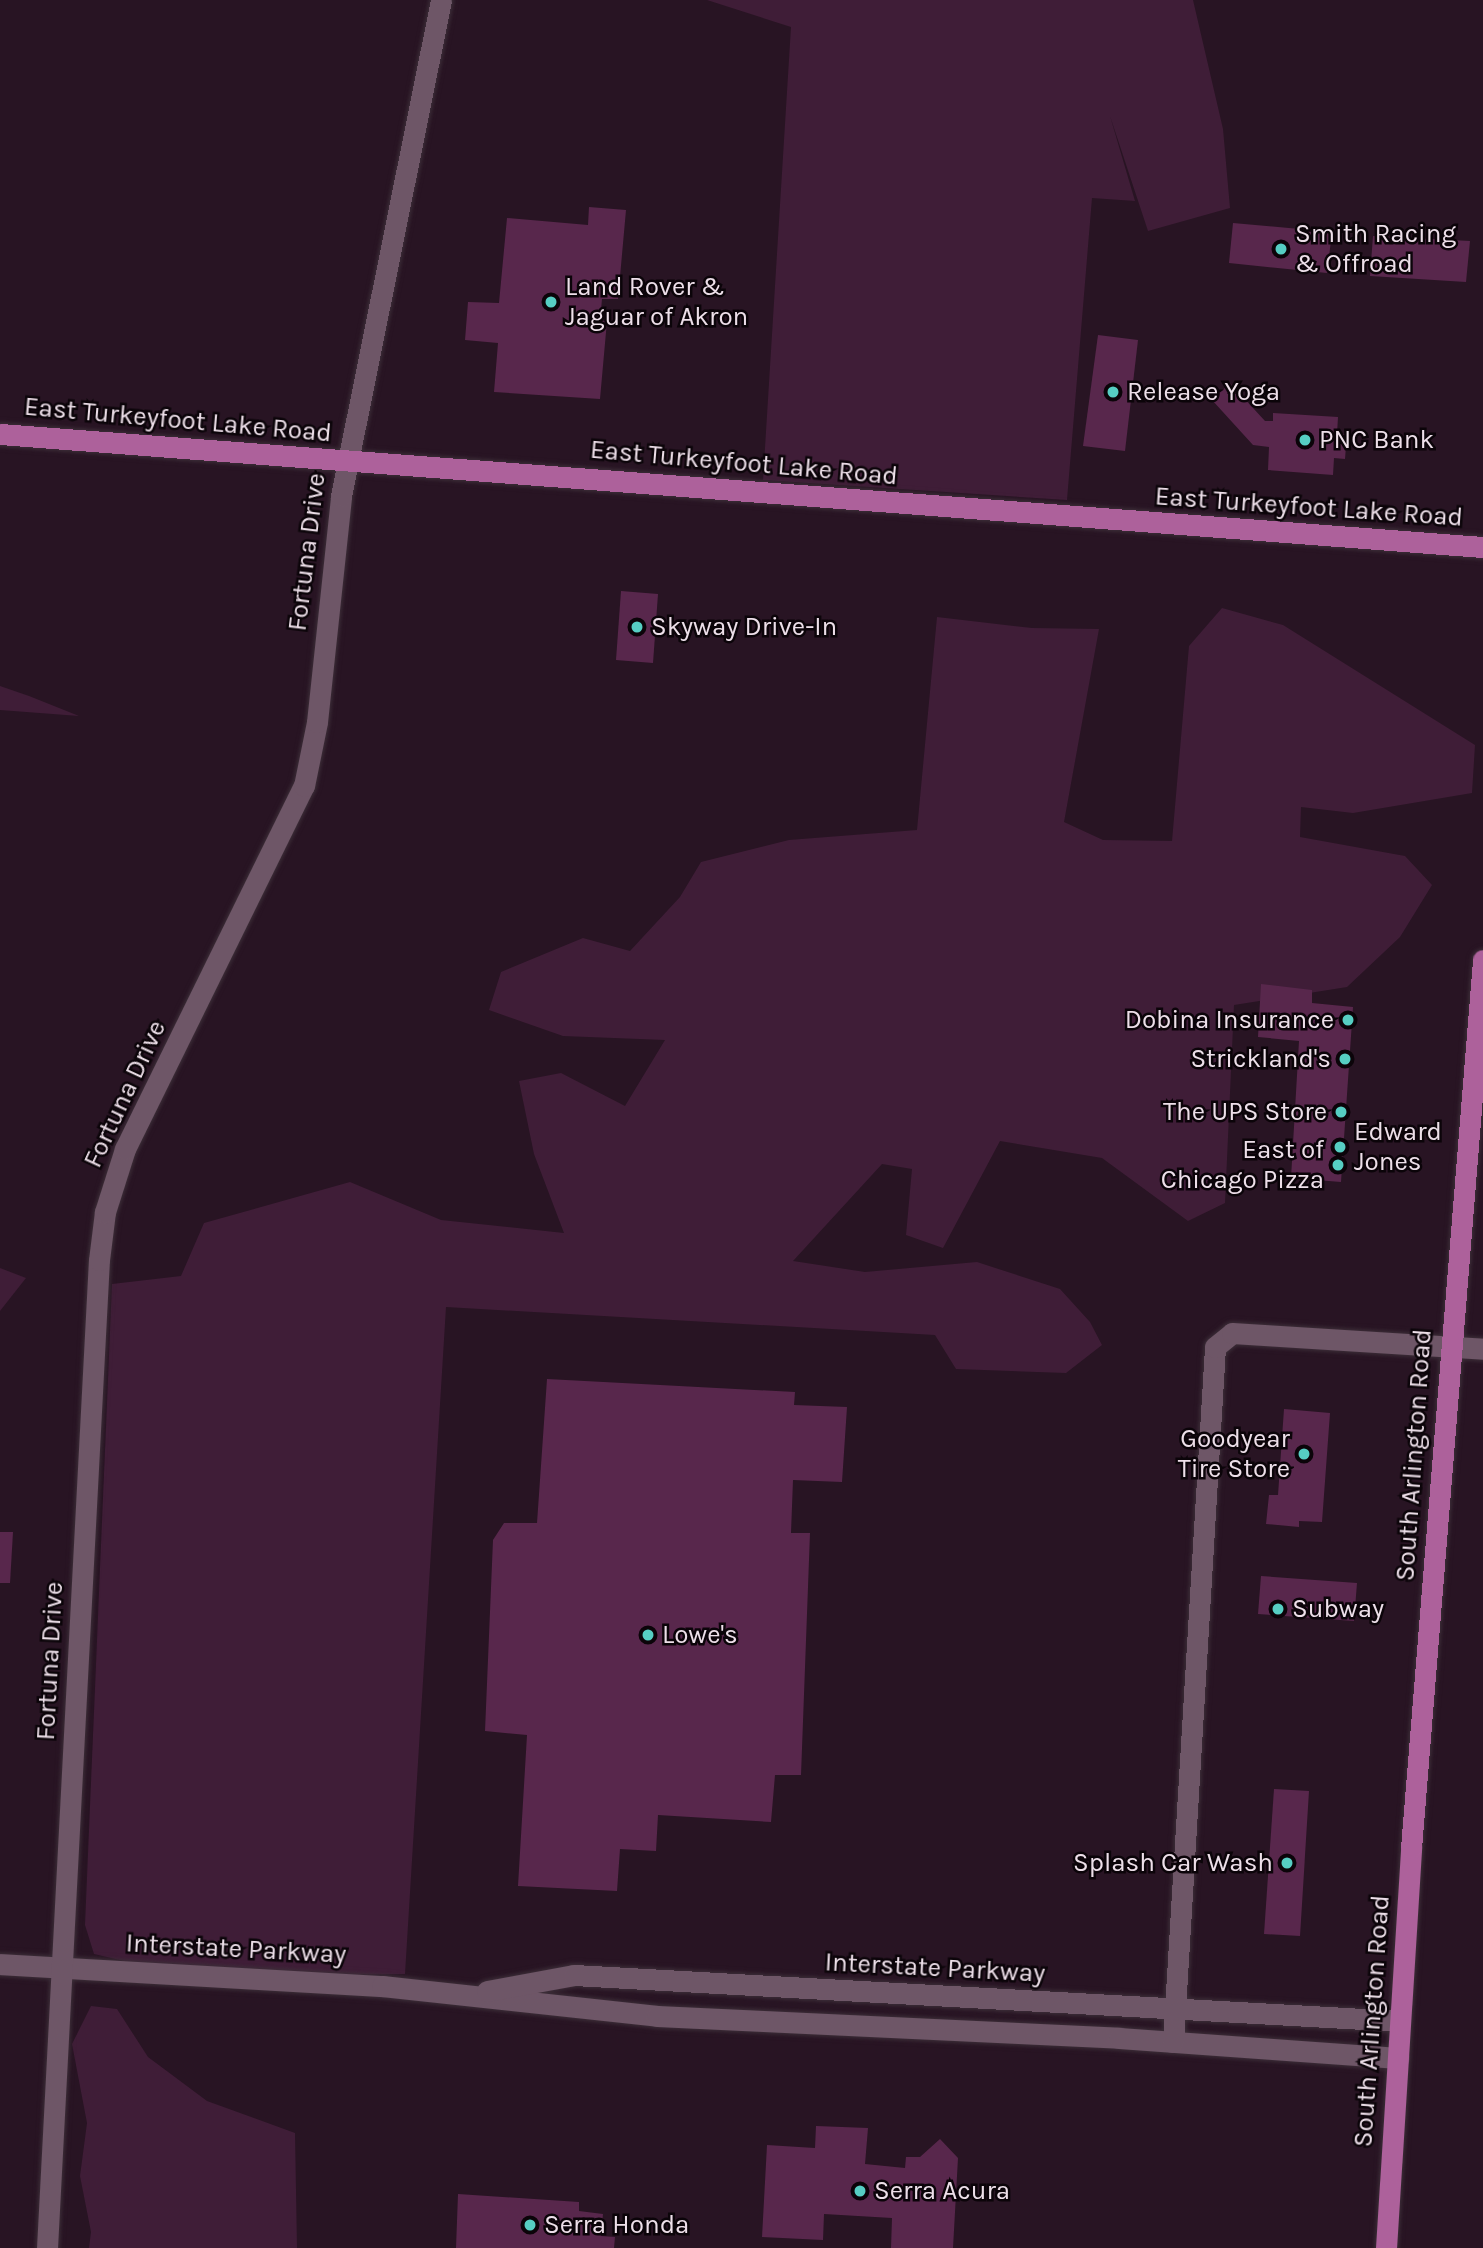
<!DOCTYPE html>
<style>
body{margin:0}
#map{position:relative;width:1483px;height:2248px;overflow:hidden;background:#281423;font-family:Karla,sans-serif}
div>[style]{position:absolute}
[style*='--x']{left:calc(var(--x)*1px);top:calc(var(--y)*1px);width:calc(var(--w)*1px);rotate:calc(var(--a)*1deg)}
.green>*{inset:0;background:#3f1d37}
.building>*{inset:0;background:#58274c}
.roads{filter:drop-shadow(0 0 2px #3c2e38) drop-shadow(0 0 2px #3c2e38)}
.minor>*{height:21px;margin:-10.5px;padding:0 10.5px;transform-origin:10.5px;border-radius:10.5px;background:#6e5667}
.major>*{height:21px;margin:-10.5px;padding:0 10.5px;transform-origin:10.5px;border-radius:10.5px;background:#ad619b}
.dots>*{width:19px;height:19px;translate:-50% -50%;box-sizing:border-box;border:4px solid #0b0409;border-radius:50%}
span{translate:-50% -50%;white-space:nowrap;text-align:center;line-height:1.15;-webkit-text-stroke:5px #0b0409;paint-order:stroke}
.poi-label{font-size:26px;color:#eddfe9}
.left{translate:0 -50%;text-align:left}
.right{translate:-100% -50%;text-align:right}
.street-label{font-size:26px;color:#eddfe9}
</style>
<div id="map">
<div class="green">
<div style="clip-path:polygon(707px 0,1193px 0,1223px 129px,1230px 208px,1148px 231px,1110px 116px,1135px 201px,1092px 198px,1067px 500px,763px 480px,791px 27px)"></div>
<div style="clip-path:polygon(1222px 608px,1283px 625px,1475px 745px,1472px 793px,1353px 813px,1301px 807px,1300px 837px,1405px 856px,1432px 885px,1400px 937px,1347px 987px,1234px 1005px,1225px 1203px,1188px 1221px,1102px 1158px,1000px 1141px,943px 1248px,906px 1235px,912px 1169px,882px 1164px,793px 1261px,865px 1272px,977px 1262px,1060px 1289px,1090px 1322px,1102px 1345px,1066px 1373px,956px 1369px,935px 1335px,446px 1307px,405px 1974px,325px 1975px,124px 1961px,94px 1954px,85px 1925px,112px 1284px,181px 1276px,204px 1223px,350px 1182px,441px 1220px,564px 1233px,534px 1154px,519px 1081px,561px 1073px,625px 1106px,665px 1040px,563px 1036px,489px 1010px,501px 972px,583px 938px,630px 951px,680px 897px,701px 862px,789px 840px,917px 830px,937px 617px,1032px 628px,1099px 629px,1064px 822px,1103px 840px,1172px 841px,1189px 646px)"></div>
<div style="clip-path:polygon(0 686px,29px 696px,79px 716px,0 710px)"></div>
<div style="clip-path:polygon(0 1268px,26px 1278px,0 1311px)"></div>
<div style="clip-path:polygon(91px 2006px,117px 2009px,148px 2057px,207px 2101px,295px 2133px,297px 2248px,89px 2248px,91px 2232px,80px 2176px,87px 2123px,72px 2044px)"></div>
</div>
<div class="building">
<div style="clip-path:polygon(589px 207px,626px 210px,618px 299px,602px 299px,600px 321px,607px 321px,600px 399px,494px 392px,498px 343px,465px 340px,468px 302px,499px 303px,507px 218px,588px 225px)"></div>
<div style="clip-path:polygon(1233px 223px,1332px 232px,1327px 273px,1229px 263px)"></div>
<div style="clip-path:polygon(1373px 236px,1470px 241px,1466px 282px,1370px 276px)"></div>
<div style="clip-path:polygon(1098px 335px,1138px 340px,1125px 451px,1083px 446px)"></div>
<div style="clip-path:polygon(1230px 383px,1265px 421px,1273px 421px,1273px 413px,1338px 417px,1337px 434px,1347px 434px,1345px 459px,1334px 458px,1333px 475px,1268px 470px,1269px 447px,1253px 445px,1212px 400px)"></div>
<div style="clip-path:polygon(621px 591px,658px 594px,653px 663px,616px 660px)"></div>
<div style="clip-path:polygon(1261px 984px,1312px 990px,1312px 1003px,1353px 1007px,1341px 1182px,1291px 1178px,1299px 1041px,1258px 1037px)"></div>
<div style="clip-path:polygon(547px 1379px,795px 1392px,794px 1405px,847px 1407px,842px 1482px,793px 1480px,791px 1533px,810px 1533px,801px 1775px,775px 1775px,771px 1822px,658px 1815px,656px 1851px,620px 1849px,617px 1891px,518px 1886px,527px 1735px,485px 1731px,493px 1540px,504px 1523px,537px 1523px)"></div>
<div style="clip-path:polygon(1284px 1409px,1330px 1413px,1322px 1522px,1299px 1521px,1299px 1527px,1266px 1524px,1269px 1495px,1278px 1495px)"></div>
<div style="clip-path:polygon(0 1532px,13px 1532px,10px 1583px,0 1583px)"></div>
<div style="clip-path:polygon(1261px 1576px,1357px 1583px,1354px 1621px,1258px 1614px)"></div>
<div style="clip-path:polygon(1274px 1789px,1309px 1791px,1300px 1936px,1264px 1934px)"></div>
<div style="clip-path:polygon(816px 2126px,868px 2128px,865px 2164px,905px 2168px,906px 2157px,920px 2157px,940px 2139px,958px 2158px,953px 2248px,891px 2248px,892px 2218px,824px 2214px,823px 2240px,762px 2237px,767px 2145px,815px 2148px)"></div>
<div style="clip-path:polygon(458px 2194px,579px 2202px,579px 2211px,603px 2214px,601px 2236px,615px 2237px,614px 2248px,456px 2248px)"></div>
</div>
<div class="roads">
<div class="minor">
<div style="--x:0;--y:1964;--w:383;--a:3.3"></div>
<div style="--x:382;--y:1986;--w:277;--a:6.2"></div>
<div style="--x:657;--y:2016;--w:463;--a:2.7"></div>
<div style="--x:1119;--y:2038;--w:280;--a:4.1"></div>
<div style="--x:487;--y:1991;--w:88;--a:-10.4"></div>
<div style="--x:574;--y:1975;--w:827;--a:3.19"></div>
<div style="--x:1173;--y:2042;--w:696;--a:-86.54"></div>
<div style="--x:1215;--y:1347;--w:22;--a:-39"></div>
<div style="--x:1232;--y:1333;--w:252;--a:3.6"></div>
<div style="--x:47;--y:2248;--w:989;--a:-86.99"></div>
<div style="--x:99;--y:1260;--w:48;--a:-82.9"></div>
<div style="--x:105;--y:1212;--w:66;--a:-72.4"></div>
<div style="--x:125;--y:1149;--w:405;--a:-63.8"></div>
<div style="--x:304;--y:786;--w:65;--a:-78.5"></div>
<div style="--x:317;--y:722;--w:227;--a:-83.9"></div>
<div style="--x:341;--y:496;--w:506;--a:-78.6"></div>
</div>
<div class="major">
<div style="--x:0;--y:434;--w:1487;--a:4.36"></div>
<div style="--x:1386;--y:2248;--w:401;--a:-86.4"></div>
<div style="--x:1411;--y:1848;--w:891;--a:-85.36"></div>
</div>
</div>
<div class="dots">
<div style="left:1281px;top:249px;background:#56cec3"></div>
<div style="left:551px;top:302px;background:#56cec3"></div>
<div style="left:1113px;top:392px;background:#56cec3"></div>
<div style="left:1305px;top:440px;background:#56cec3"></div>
<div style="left:637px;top:627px;background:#56cec3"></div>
<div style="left:1348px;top:1020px;background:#56cec3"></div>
<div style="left:1345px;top:1059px;background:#56cec3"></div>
<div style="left:1341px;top:1112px;background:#56cec3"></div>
<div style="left:1340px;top:1147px;background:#56cec3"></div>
<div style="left:1338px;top:1165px;background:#56cec3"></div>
<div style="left:1304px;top:1454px;background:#56cec3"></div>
<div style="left:1278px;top:1609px;background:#56cec3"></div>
<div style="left:648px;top:1635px;background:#56cec3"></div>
<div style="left:1287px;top:1863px;background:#56cec3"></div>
<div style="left:860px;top:2191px;background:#56cec3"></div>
<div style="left:530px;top:2225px;background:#56cec3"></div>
</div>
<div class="poi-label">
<span class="left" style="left:1295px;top:249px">Smith Racing<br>&amp; Offroad</span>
<span class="left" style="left:565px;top:302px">Land Rover &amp;<br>Jaguar of Akron</span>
<span class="left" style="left:1127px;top:392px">Release Yoga</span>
<span class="left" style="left:1319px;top:440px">PNC Bank</span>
<span class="left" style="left:651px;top:627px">Skyway Drive-In</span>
<span class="right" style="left:1334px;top:1020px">Dobina Insurance</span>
<span class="right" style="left:1331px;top:1059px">Strickland's</span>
<span class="right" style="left:1327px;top:1112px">The UPS Store</span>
<span class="left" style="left:1354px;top:1147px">Edward<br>Jones</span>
<span class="right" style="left:1324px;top:1165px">East of<br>Chicago Pizza</span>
<span class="right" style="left:1290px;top:1454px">Goodyear<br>Tire Store</span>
<span class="left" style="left:1292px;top:1609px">Subway</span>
<span class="left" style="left:662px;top:1635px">Lowe's</span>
<span class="right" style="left:1273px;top:1863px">Splash Car Wash</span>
<span class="left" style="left:874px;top:2191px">Serra Acura</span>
<span class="left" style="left:544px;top:2225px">Serra Honda</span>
</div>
<div class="street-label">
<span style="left:178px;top:420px;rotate:5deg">East Turkeyfoot Lake Road</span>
<span style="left:744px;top:463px;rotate:5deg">East Turkeyfoot Lake Road</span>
<span style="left:1309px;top:507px;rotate:4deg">East Turkeyfoot Lake Road</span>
<span style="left:307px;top:552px;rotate:-83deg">Fortuna Drive</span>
<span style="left:125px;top:1094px;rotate:-65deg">Fortuna Drive</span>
<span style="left:1414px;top:1455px;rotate:-86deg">South Arlington Road</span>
<span style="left:50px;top:1661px;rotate:-87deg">Fortuna Drive</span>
<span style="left:236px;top:1949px;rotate:3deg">Interstate Parkway</span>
<span style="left:935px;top:1968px;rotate:3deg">Interstate Parkway</span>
<span style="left:1372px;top:2021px;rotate:-86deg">South Arlington Road</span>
</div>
</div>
